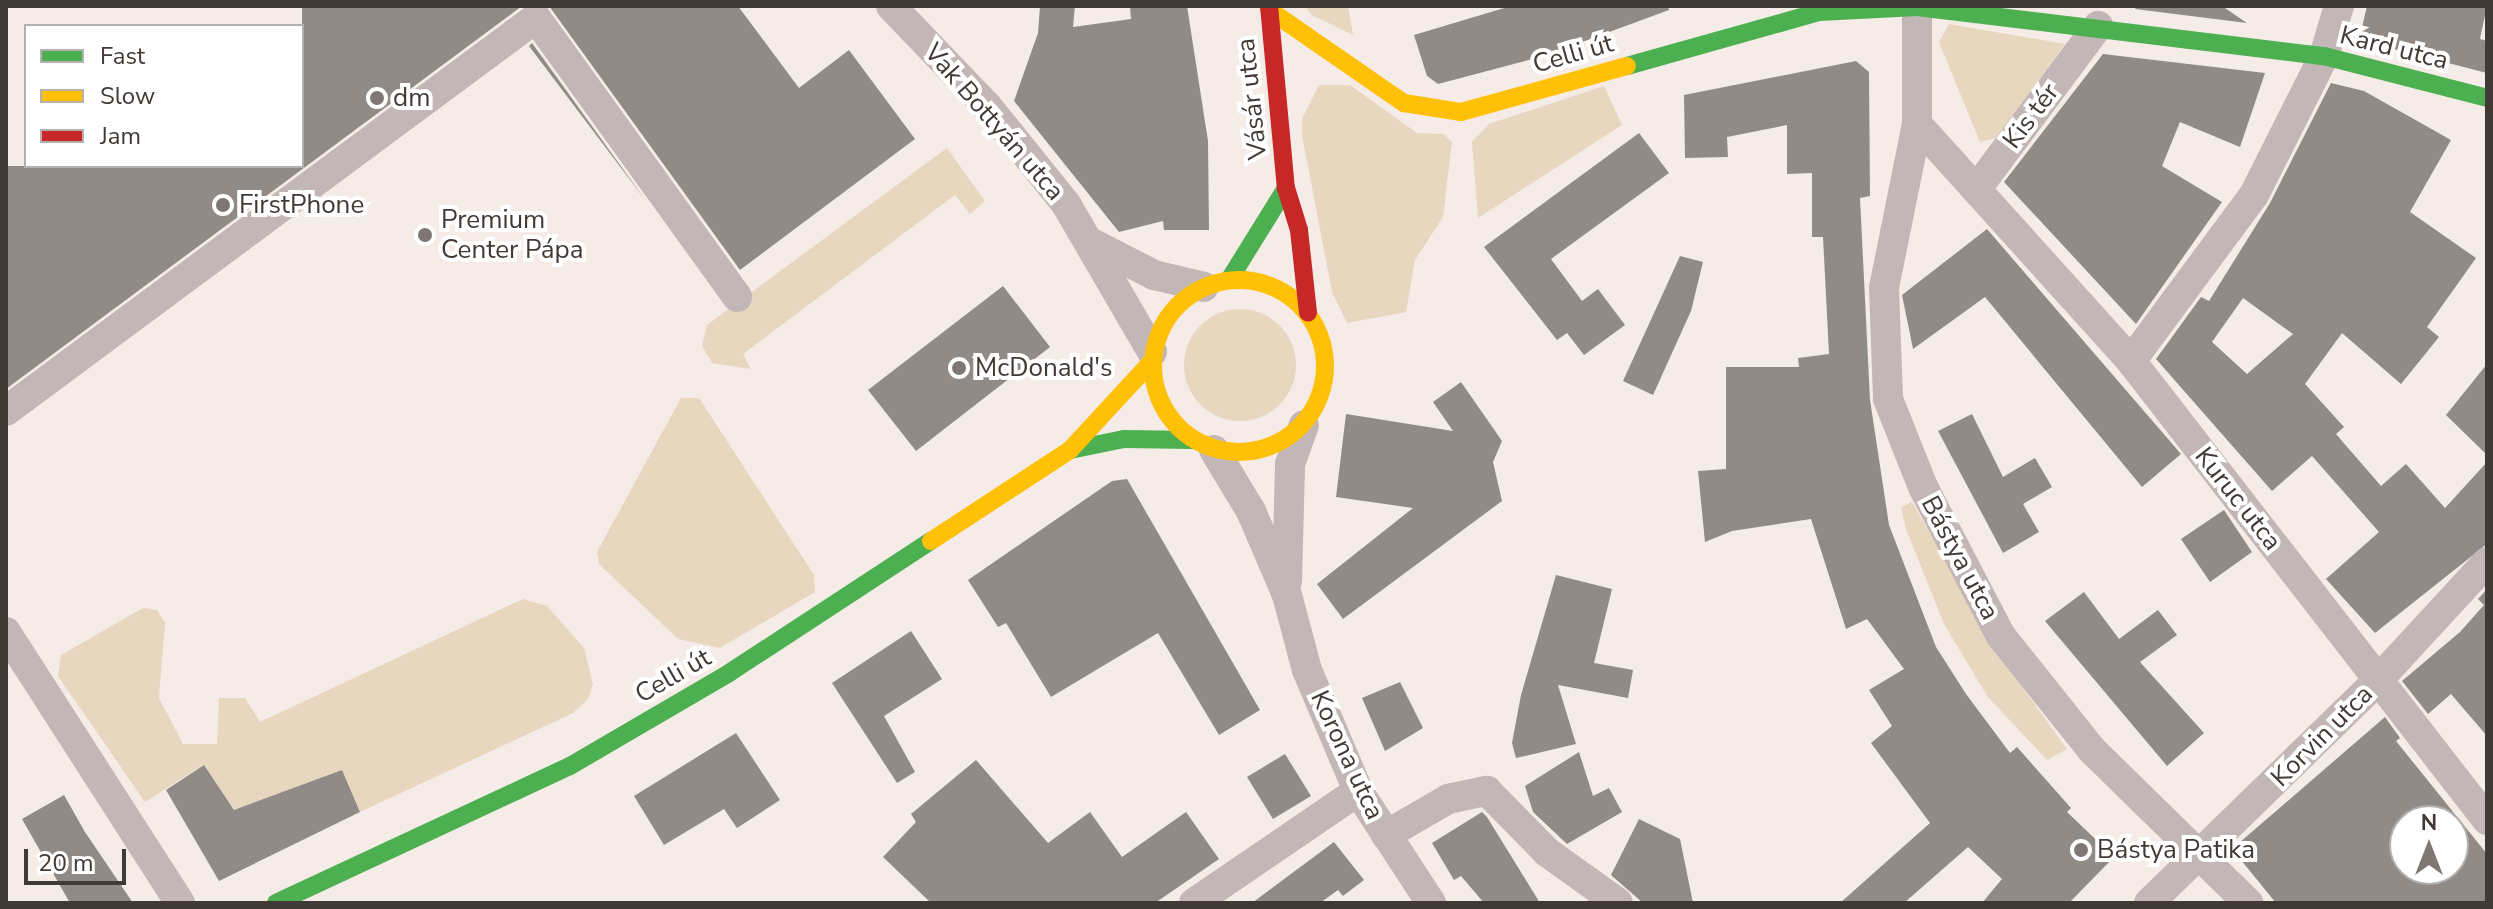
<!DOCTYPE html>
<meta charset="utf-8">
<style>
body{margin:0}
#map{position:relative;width:2493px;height:909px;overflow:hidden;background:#f5ebe7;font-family:"Nunito Sans",sans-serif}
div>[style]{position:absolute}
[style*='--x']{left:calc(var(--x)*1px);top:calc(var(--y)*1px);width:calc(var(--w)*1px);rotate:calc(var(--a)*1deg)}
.green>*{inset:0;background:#e8d7bf}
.round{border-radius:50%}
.building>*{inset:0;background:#918b87}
.street>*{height:30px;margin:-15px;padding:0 15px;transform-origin:15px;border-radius:15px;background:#c3b6b6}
.fast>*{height:18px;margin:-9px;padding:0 9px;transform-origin:9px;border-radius:9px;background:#4caf50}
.slow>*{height:18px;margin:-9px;padding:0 9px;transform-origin:9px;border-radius:9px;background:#ffc107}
.slow>.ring{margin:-9px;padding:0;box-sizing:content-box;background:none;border:18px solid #ffc107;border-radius:50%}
.jam>*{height:18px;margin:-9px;padding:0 9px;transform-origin:9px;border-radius:9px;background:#c62828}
.dots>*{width:22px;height:22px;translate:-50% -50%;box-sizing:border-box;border:4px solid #fff;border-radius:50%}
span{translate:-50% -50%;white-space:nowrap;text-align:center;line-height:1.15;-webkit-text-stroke:8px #fff;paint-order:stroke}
.street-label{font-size:26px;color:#403936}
.poi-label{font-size:26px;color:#403936}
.left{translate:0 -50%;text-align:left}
.frame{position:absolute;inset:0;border:8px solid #403936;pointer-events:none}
.legend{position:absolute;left:24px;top:24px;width:280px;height:144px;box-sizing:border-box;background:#fff;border:2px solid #b3b0af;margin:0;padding:10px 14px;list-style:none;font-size:24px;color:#403936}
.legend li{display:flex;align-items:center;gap:16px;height:40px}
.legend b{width:40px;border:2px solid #b3b0af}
.north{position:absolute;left:2389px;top:805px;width:80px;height:80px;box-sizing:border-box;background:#fff;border:2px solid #b3b0af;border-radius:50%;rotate:0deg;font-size:22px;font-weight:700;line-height:32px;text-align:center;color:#403936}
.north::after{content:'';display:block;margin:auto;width:28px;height:36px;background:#7f7774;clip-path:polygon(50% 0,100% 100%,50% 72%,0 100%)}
.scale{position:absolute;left:24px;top:849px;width:102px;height:36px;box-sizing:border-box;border:4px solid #403936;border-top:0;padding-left:10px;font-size:24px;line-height:28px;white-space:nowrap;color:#403936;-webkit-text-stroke:6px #fff;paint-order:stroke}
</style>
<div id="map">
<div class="green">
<div style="clip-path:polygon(1305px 6px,1348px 6px,1353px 35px,1312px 15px)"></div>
<div style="clip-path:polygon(1949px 24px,2065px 44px,1997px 138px,1980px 142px,1939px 42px)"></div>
<div style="clip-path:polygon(1319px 85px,1350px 85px,1417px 133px,1443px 134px,1452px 142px,1443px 217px,1415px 260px,1406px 312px,1347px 323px,1332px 292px,1302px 135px,1302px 119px)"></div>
<div style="clip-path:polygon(1604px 86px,1622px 125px,1478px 218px,1472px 142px,1489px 124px)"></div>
<div style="clip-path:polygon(947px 148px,985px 201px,970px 214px,955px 195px,743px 354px,751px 369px,712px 363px,702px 346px,707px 325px)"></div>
<div class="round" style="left:1184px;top:309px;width:112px;height:112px"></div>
<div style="clip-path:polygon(681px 398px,699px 398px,814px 575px,815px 592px,720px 648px,678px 639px,599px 564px,597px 552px)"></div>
<div style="clip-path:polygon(1912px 502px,2000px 656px,2067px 749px,2047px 760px,1988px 697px,1944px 624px,1906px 529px,1901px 507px)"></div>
<div style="clip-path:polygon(523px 599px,547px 606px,584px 648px,593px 684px,588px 699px,573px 713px,360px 812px,341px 771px,234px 810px,203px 765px,145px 802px,58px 676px,61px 655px,143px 608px,157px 610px,165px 623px,159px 698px,183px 744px,217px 744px,219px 698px,245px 698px,260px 722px)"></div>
</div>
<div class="building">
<div style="clip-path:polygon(302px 6px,522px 6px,6px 389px,6px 166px,302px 166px)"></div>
<div style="clip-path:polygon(549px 6px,738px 6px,799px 88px,849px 50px,915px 139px,740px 270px)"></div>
<div style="clip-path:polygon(1040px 6px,1075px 6px,1073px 27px,1131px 19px,1130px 6px,1187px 6px,1208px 141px,1209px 230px,1164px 230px,1163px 221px,1119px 232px,1014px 101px,1038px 33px)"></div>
<div style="clip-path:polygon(1511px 6px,1668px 6px,1669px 10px,1544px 56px,1438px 84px,1427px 76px,1414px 35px)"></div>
<div style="clip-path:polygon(2137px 6px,2222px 6px,2247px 23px,2135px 9px)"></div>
<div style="clip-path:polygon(2367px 6px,2487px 6px,2480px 39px,2487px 41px,2487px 73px,2359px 40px)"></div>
<div style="clip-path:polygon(532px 43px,646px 201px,529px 46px)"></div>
<div style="clip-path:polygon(2103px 54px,2265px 73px,2240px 147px,2180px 122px,2162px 166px,2222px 202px,2136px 324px,2004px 182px)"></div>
<div style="clip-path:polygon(1856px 61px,1869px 72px,1870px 196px,1860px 198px,1870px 400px,1889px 525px,1936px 647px,1966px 694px,2010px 753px,2017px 747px,2071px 808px,2067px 812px,2114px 857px,2069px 903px,1982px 903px,2002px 879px,1968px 847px,1904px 903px,1840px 903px,1930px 823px,1871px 743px,1892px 726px,1869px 690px,1904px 669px,1867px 619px,1846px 629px,1811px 519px,1732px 531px,1705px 542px,1698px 471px,1726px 469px,1726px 367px,1799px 367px,1798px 358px,1829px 354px,1823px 237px,1812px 237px,1812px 173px,1787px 174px,1787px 125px,1727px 137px,1728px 157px,1685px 158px,1684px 95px)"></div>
<div style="clip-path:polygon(evenodd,2331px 83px,2364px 91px,2451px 140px,2410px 212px,2476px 258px,2427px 327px,2439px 337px,2401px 384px,2342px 333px,2305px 384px,2344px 427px,2336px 434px,2381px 486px,2406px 464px,2445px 508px,2487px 462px,2487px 544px,2375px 633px,2326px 579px,2379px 532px,2312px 456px,2272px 491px,2156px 359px,2201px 297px,2209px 301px,2270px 203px,2331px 83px,2243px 298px,2293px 334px,2247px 374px,2212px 342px,2243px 298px)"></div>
<div style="clip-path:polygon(1639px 133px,1669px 173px,1551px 259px,1582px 301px,1598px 289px,1625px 325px,1584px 355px,1567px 333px,1557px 340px,1484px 247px)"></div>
<div style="clip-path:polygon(1987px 229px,2181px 454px,2142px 487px,1985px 297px,1913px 349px,1902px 295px)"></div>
<div style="clip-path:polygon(1680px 256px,1703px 262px,1691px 311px,1653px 395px,1623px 381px)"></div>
<div style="clip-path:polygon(1003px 286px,1050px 347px,916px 451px,868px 390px)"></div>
<div style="clip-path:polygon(2487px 364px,2487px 455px,2446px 415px)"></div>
<div style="clip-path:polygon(1461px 382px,1502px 441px,1493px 462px,1502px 501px,1343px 619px,1317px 584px,1413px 508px,1336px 497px,1346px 414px,1453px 431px,1433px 402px)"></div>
<div style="clip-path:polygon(1972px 414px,2003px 477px,2035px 458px,2052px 487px,2023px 504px,2039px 532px,2003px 553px,1938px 431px)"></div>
<div style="clip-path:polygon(1127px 479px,1260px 710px,1219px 735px,1158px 633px,1051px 697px,1006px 623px,998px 627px,968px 580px,1112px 481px)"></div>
<div style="clip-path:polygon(2224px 510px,2252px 552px,2210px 582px,2181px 539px)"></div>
<div style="clip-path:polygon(1556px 575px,1612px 589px,1594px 663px,1633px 670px,1628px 698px,1558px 685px,1576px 744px,1516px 758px,1512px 743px,1521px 695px)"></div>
<div style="clip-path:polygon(2487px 589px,2487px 736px,2451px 694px,2428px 714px,2402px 681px,2460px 632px,2484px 605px,2478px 599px)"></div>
<div style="clip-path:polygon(2084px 592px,2119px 639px,2158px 610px,2177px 635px,2140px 662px,2204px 733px,2167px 766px,2045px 621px)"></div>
<div style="clip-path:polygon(911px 631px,942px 679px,884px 716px,915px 772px,897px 783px,832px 683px)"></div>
<div style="clip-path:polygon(1400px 682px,1423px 728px,1385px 751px,1362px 698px)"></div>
<div style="clip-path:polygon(evenodd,2385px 717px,2400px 738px,2396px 741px,2487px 854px,2487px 903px,2276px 903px,2232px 849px,2385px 717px,2405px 821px,2453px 821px,2453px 869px,2405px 869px,2405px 821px)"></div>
<div style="clip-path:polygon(736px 733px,780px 800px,737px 828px,724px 809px,664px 845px,634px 796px)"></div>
<div style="clip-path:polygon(1579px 752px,1593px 796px,1609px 788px,1622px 812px,1567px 844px,1533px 812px,1525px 786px)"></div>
<div style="clip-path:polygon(1285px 754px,1311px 796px,1273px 819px,1247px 777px)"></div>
<div style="clip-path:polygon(976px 760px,1048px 843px,1090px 812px,1122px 857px,1186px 812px,1219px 859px,1155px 903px,931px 903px,883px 857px,916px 822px,911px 814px)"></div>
<div style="clip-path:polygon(204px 765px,234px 810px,342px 770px,360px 812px,219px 881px,166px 790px)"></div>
<div style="clip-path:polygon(64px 795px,85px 832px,133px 903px,70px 903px,22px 819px)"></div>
<div style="clip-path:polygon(1482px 812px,1487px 817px,1540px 903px,1484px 903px,1461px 876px,1454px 880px,1432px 843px)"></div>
<div style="clip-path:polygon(1639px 819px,1680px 839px,1693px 903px,1643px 903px,1611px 875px)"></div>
<div style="clip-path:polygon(1334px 842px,1364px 880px,1343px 896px,1338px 890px,1320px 903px,1252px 903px)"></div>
</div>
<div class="street">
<div style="--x:891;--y:6;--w:139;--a:46.2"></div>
<div style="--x:987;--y:106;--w:126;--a:51.1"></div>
<div style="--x:1066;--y:204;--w:171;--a:59.8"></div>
<div style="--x:1917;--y:7;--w:117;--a:90"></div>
<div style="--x:1917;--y:124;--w:167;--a:101.4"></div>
<div style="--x:1884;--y:288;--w:111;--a:87.9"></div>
<div style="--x:1888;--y:399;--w:95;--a:68.3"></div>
<div style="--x:1923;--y:487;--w:168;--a:62.4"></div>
<div style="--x:2001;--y:636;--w:146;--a:51.4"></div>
<div style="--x:2092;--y:750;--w:219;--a:44.4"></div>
<div style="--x:1917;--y:124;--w:319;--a:47.9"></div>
<div style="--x:2131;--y:361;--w:581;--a:52.2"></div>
<div style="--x:1978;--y:187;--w:201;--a:-53.3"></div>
<div style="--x:1092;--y:243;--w:70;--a:27.3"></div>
<div style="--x:1154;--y:275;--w:51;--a:13.5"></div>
<div style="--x:2131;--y:361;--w:207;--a:-53.5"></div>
<div style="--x:2254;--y:195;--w:156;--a:-63.3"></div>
<div style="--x:2324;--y:56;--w:52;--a:-73.3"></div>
<div style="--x:6;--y:411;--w:660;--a:-36.56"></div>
<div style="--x:536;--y:18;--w:344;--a:54.2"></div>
<div style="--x:1214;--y:450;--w:71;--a:58.8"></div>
<div style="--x:1251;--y:511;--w:91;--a:66.8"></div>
<div style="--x:1287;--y:595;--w:78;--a:75.1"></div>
<div style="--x:1307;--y:670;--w:131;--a:67.1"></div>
<div style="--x:1358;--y:791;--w:134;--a:56.9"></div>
<div style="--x:1287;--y:581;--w:117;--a:-88.5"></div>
<div style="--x:1290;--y:464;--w:41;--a:-70.3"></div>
<div style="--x:6;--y:632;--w:322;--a:57.3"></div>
<div style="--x:1386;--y:835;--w:72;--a:-30.1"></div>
<div style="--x:1448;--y:799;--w:40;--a:-12"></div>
<div style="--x:1487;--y:791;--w:86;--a:45.5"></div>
<div style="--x:1547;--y:852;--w:87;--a:35.7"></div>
<div style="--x:1194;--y:903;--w:199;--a:-34.3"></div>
<div style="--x:2149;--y:903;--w:321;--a:-44.2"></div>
<div style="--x:2379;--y:679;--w:159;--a:-47.3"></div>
</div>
<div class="fast">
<div style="--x:1627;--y:66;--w:199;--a:-15.7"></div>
<div style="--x:1819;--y:12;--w:98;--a:-2.9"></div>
<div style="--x:1917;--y:7;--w:410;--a:6.9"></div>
<div style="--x:2324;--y:56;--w:168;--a:14.4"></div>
<div style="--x:1229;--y:280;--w:108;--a:-58.2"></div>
<div style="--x:1070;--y:450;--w:55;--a:-11.5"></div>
<div style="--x:1124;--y:439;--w:69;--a:0.8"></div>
<div style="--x:276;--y:903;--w:324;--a:-25"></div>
<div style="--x:570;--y:766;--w:184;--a:-30.3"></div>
<div style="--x:729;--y:673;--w:241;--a:-33.2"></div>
</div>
<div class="slow">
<div style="--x:1269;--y:10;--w:164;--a:34.6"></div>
<div style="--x:1404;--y:103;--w:58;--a:9"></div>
<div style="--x:1461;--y:112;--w:172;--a:-15.5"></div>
<div class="ring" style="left:1153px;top:280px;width:154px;height:154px"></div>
<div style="--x:931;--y:541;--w:166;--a:-33.2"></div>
<div style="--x:1070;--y:450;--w:121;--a:-47.3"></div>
</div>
<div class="jam">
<div style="--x:1269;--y:6;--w:183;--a:84.7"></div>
<div style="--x:1286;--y:188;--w:44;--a:72.8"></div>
<div style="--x:1299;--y:230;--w:83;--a:83.8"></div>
</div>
<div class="dots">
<div style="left:377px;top:98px;background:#7f7774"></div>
<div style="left:223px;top:205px;background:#7f7774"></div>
<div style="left:425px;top:235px;background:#7f7774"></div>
<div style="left:959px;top:368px;background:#7f7774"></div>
<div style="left:2081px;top:850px;background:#7f7774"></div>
</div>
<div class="street-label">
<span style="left:2394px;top:48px;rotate:14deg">Kard utca</span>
<span style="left:1573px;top:54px;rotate:-16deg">Celli út</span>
<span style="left:1252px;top:99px;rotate:-96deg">Vásár utca</span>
<span style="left:2031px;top:116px;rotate:-53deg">Kis tér</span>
<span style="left:994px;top:122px;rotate:49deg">Vak Bottyán utca</span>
<span style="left:2238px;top:499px;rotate:52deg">Kuruc utca</span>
<span style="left:1960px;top:558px;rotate:62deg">Bástya utca</span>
<span style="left:673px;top:676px;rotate:-30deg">Celli út</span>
<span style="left:2322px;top:736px;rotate:-45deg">Korvin utca</span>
<span style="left:1347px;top:755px;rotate:65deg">Korona utca</span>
</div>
<div class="poi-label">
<span class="left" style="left:393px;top:98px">dm</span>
<span class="left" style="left:239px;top:205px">FirstPhone</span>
<span class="left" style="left:441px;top:235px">Premium<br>Center Pápa</span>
<span class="left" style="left:975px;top:368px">McDonald's</span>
<span class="left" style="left:2097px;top:850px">Bástya Patika</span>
</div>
<div class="frame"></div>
<ul class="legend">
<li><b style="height:10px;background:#4caf50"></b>Fast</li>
<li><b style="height:10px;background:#ffc107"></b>Slow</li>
<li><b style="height:10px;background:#c62828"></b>Jam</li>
</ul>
<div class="north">N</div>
<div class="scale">20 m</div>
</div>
